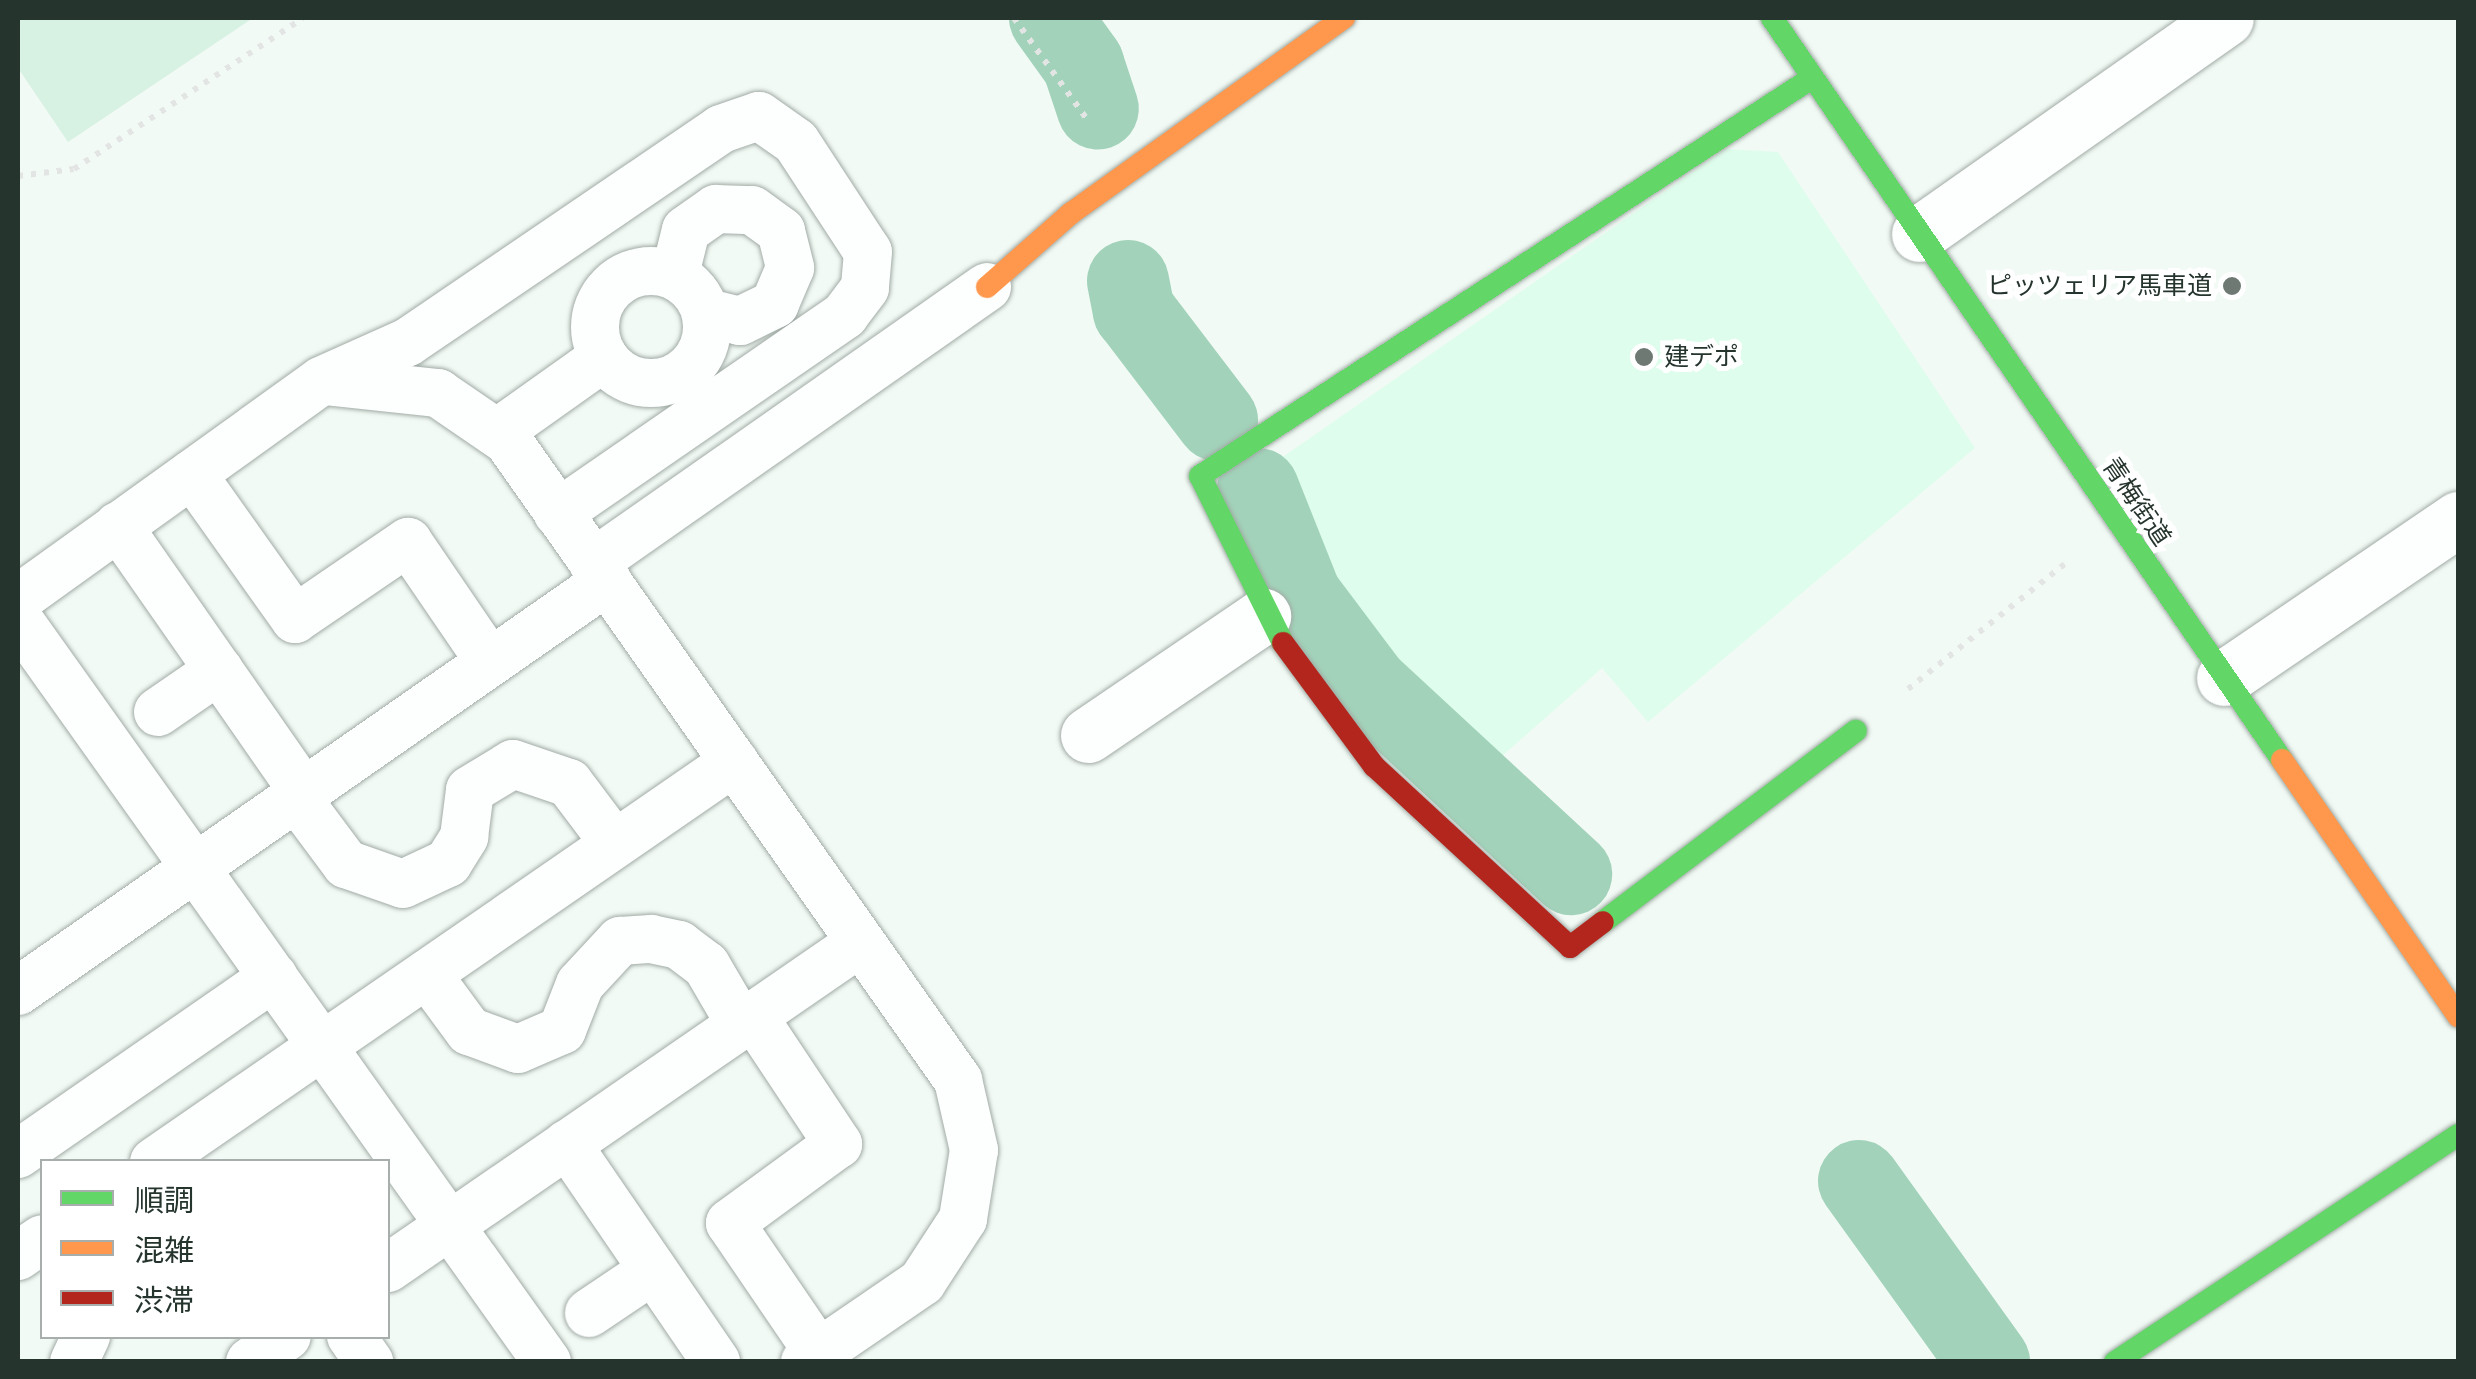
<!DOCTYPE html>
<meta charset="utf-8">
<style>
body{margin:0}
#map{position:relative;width:2476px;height:1379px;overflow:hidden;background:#f2faf5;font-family:"Libre Baskerville","Noto Sans JP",serif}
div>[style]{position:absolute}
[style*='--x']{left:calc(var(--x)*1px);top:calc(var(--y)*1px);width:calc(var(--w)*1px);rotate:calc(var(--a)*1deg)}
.built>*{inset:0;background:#dffdec}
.green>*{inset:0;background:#d7f1e3}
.canal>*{height:82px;margin:-41px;padding:0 41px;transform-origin:41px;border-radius:41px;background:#a2d3ba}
.path>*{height:6px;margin-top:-3px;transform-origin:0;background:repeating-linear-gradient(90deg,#e2e5e3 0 5px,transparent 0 13px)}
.roads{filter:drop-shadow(0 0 2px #a1aba5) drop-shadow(0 0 2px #a1aba5)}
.lane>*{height:48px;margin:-24px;padding:0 24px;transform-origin:24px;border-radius:24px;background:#fdfefe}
.lane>.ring{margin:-24px;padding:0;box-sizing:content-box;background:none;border:48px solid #fdfefe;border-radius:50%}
.street>*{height:55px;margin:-27.5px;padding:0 27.5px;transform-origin:27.5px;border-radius:27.5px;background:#fdfefe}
.fast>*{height:22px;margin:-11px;padding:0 11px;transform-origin:11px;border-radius:11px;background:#63d668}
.slow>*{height:22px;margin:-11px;padding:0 11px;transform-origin:11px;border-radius:11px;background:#ff974d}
.jam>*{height:22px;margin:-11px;padding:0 11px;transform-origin:11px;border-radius:11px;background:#b3261e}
.dots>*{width:28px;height:28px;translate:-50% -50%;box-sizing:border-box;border:5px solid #fff;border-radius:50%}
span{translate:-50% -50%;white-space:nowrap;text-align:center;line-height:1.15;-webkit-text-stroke:10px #fff;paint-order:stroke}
.poi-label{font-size:25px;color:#25342c}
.right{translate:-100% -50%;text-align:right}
.left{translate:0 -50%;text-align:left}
.street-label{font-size:25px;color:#25342c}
.frame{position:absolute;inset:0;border:20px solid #25342c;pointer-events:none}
.legend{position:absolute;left:40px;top:1159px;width:350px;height:180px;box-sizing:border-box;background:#fff;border:2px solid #a8aeab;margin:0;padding:12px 18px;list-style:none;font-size:30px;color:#25342c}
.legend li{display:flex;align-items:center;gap:20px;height:50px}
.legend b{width:50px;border:2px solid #a8aeab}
</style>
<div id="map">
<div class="built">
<div style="clip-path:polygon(1726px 149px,1778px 152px,1975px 448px,1648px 722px,1602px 668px,1485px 771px,1419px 711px,1333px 598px,1264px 470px)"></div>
</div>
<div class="green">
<div style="clip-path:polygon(18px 18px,253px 18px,68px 142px,18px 68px)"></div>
</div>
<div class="canal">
<div style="--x:1050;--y:18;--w:57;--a:54.3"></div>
<div style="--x:1083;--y:64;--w:47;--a:71.6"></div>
<div style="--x:1128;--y:281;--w:31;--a:79"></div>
<div style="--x:1134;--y:311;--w:137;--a:52.7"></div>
<div style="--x:1258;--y:489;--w:116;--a:68.3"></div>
<div style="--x:1301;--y:597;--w:111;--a:53"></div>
<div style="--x:1368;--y:686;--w:277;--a:42.8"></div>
<div style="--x:1859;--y:1181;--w:223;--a:54.3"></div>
</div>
<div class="path">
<div style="--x:1014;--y:18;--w:123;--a:54.2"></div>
<div style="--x:18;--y:176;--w:56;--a:-7.1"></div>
<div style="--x:74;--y:169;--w:274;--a:-33.4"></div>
<div style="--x:1908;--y:689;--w:202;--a:-38.6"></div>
</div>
<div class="roads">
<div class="lane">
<div class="ring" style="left:595px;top:271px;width:64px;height:64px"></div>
<div style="--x:675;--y:274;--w:45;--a:-76"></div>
<div style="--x:686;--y:230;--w:37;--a:-35"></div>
<div style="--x:716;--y:209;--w:36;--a:2"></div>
<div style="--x:752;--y:210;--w:36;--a:36"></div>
<div style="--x:781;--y:231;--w:38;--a:76"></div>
<div style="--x:790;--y:268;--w:39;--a:113"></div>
<div style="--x:775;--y:304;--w:39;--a:154"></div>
<div style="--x:740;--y:321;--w:34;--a:-166"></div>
<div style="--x:324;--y:381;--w:115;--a:6"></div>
<div style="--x:438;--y:393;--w:85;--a:34.4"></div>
<div style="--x:508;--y:441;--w:782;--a:54.85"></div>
<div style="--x:958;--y:1080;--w:72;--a:77.1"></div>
<div style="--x:974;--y:1150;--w:70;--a:99.1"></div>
<div style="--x:963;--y:1219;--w:75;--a:123.1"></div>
<div style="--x:922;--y:1282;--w:142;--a:145.6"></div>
<div style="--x:497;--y:433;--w:131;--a:-35.4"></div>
<div style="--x:192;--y:474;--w:178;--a:54.6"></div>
<div style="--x:295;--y:619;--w:137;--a:-34.3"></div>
<div style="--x:408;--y:542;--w:145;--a:55.7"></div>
<div style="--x:118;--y:526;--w:323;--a:55.1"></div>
<div style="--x:593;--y:563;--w:481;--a:-35"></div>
<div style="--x:18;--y:599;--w:373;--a:-35.7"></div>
<div style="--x:321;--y:381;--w:95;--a:-24.1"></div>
<div style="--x:408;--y:342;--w:379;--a:-34.2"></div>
<div style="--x:721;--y:129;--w:40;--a:-18.9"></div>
<div style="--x:759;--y:116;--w:45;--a:35.1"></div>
<div style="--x:796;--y:142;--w:131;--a:56.8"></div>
<div style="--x:868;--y:252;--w:36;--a:95"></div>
<div style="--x:865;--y:288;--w:34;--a:127"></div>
<div style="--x:845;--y:315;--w:349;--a:145.4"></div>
<div style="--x:18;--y:619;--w:912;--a:54.55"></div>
<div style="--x:158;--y:712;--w:74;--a:-34.5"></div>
<div style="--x:296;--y:797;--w:84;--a:53.3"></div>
<div style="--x:346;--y:864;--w:60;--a:19.3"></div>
<div style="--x:403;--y:884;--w:50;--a:-25"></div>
<div style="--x:448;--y:863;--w:31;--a:-58"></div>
<div style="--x:464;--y:837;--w:47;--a:-82.7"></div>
<div style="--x:470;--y:790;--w:50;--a:-31.2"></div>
<div style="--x:513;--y:764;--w:59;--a:18.7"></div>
<div style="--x:569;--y:783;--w:76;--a:53"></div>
<div style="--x:427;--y:974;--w:71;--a:53.6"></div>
<div style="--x:469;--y:1031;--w:52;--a:20.2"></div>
<div style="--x:518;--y:1049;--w:48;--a:-23.4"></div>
<div style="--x:562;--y:1030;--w:49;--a:-68.6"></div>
<div style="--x:580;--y:984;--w:59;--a:-47.1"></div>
<div style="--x:620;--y:941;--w:31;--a:-4"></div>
<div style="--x:651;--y:939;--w:29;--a:12"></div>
<div style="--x:679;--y:945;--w:34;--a:37"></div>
<div style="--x:706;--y:965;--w:69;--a:59.7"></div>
<div style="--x:18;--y:991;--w:718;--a:-34.84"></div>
<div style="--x:753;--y:1016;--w:154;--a:56.4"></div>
<div style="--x:838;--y:1144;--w:134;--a:143.8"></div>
<div style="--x:730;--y:1223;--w:156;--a:55.7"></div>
<div style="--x:567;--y:1144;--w:264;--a:55.6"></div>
<div style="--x:18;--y:1154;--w:311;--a:-34.7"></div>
<div style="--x:154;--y:1162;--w:705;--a:-34.59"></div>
<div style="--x:18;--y:1256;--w:29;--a:-35"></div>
<div style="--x:388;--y:1268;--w:574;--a:-34.58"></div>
<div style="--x:589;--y:1313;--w:77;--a:-33.9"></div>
<div style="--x:351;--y:1336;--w:32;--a:55"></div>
<div style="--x:74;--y:1362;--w:29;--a:-65"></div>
<div style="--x:250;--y:1362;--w:45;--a:-35.1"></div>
</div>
<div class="street">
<div style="--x:1919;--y:234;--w:375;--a:-35.1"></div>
<div style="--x:2224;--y:678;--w:283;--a:-34.2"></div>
<div style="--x:1088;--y:735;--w:212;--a:-34.2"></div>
</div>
<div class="fast">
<div style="--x:1772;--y:18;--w:900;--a:55.5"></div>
<div style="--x:1283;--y:643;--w:186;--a:-116.4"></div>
<div style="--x:1200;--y:476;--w:730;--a:-33.04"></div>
<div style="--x:1603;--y:922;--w:317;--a:-37.1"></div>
<div style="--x:2115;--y:1362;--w:411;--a:-33.5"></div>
</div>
<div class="slow">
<div style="--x:987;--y:287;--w:111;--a:-41.3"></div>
<div style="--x:1070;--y:214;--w:337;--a:-35.6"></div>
<div style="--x:2282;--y:760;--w:311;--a:55.5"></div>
</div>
<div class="jam">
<div style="--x:1283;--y:643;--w:153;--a:53.5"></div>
<div style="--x:1374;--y:766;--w:267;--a:42.7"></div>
<div style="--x:1570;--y:947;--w:41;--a:-37.1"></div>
</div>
</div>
<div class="dots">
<div style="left:2232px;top:286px;background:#6d7972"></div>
<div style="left:1644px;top:357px;background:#6d7972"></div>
</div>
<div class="poi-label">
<span class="right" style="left:2212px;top:286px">ピッツェリア馬車道</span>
<span class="left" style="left:1664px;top:357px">建デポ</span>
</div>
<div class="street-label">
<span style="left:2136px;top:502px;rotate:56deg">青梅街道</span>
</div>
<div class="frame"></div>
<ul class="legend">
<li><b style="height:12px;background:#63d668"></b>順調</li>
<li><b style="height:12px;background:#ff974d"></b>混雑</li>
<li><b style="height:12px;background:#b3261e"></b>渋滞</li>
</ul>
</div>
